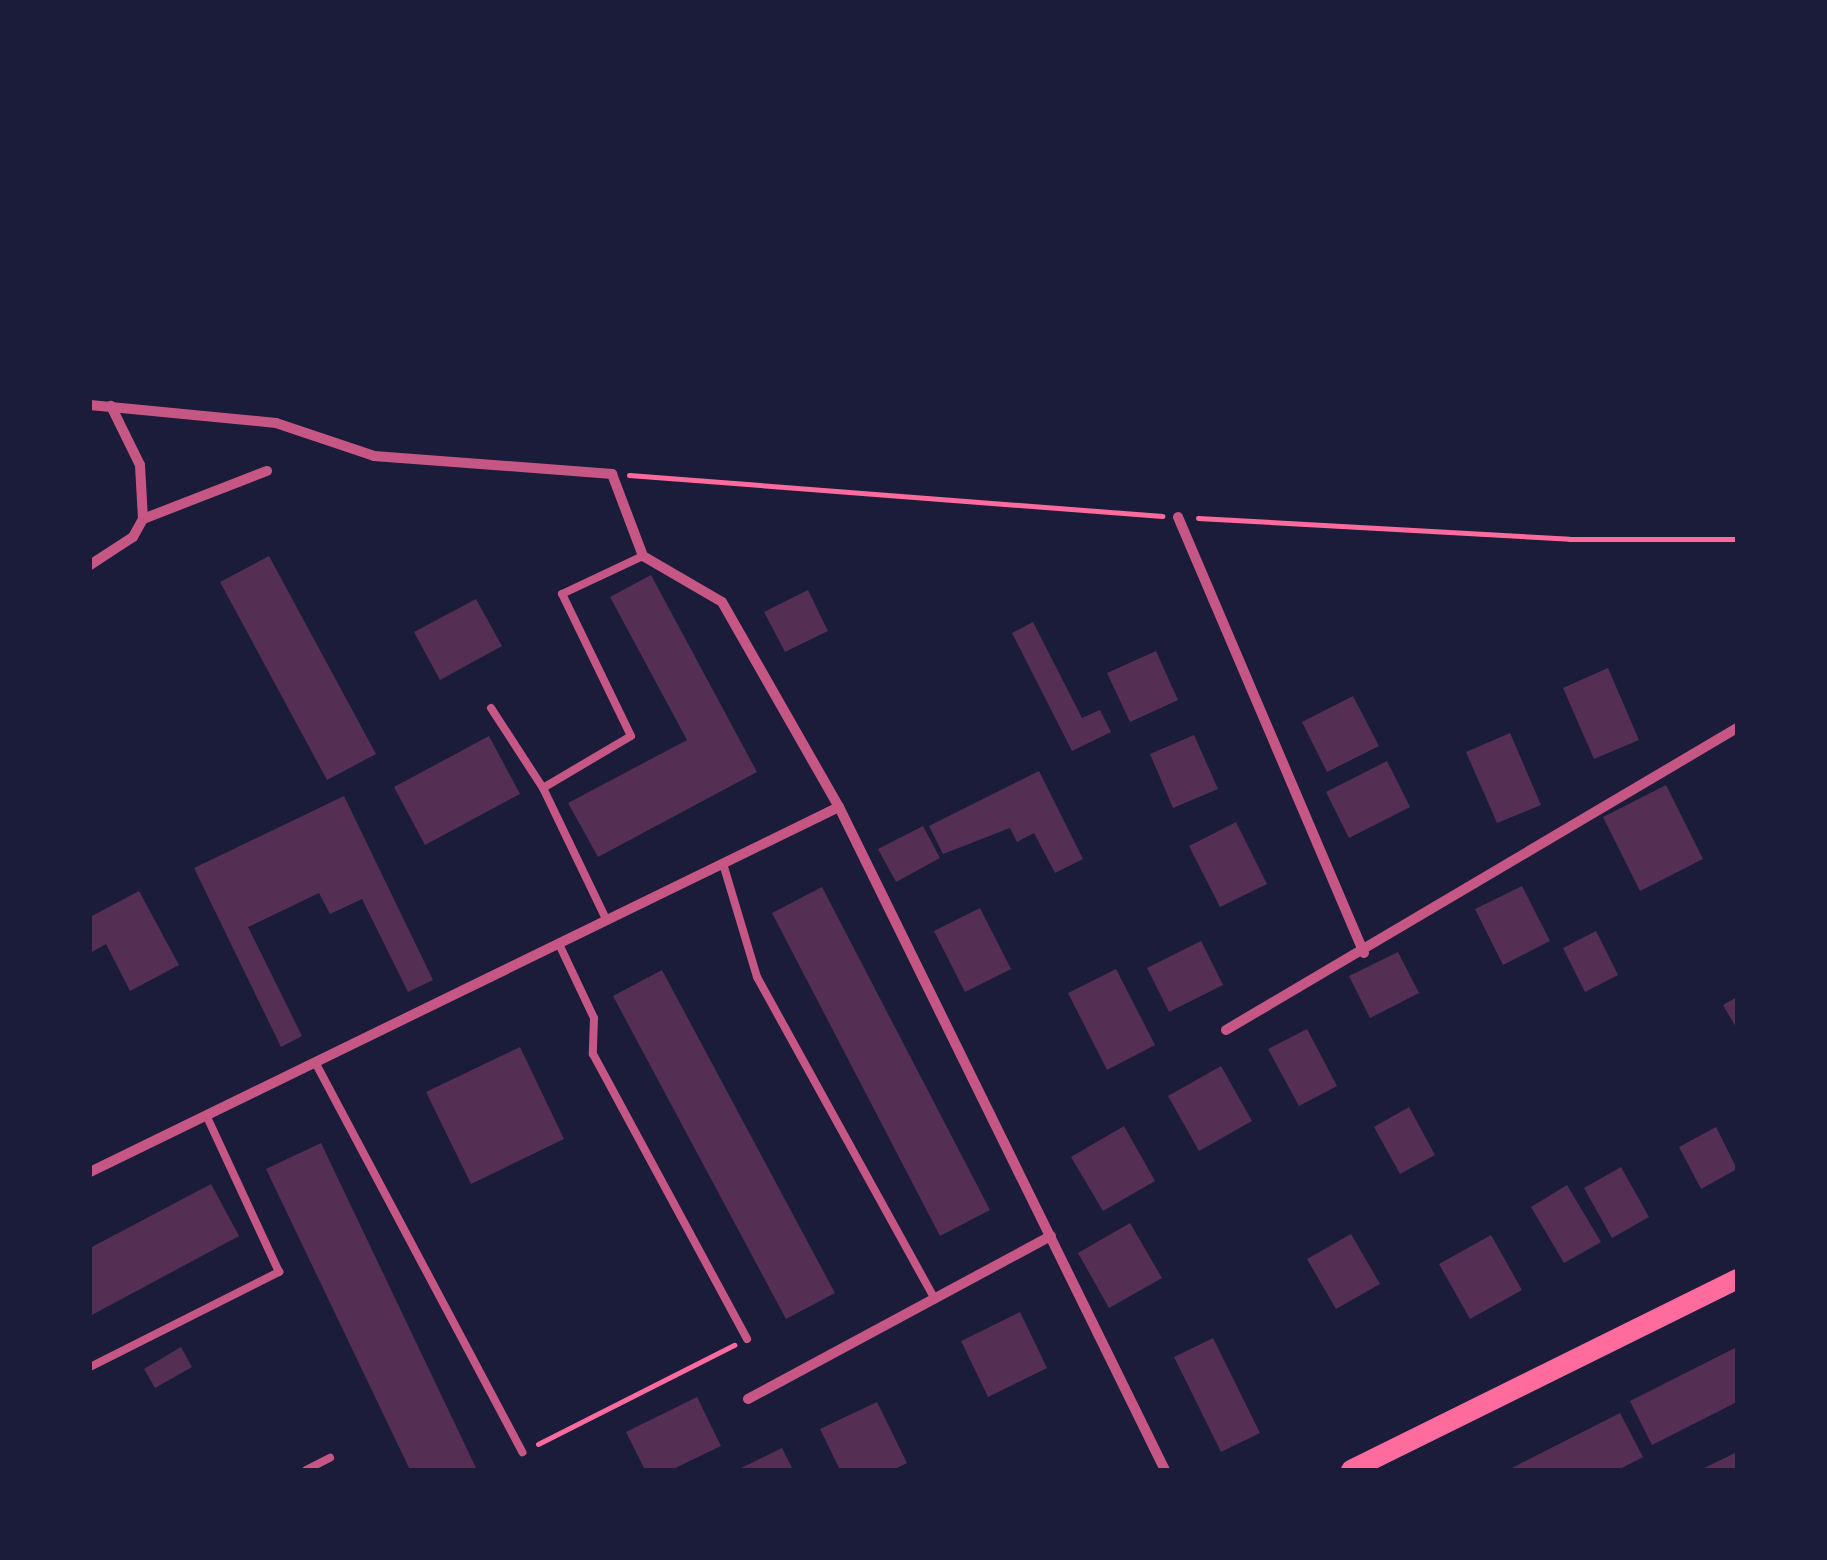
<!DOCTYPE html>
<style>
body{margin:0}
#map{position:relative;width:1827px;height:1560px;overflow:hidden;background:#1b1b3a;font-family:Merriweather,serif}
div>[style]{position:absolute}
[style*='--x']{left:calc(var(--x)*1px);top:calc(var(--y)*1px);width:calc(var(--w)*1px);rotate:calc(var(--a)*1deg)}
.building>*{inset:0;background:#542f53}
.path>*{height:5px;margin:-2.5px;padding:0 2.5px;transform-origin:2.5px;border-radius:2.5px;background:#ff6b9d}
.service>*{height:8px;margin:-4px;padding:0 4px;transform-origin:4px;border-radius:4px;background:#c65784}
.minor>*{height:10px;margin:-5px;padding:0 5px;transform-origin:5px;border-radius:5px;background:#c65784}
.secondary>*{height:20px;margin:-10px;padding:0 10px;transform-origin:10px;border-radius:10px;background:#ff6b9d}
span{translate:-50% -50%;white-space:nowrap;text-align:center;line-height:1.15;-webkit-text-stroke:10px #1b1b3a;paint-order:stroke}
.frame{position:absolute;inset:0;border:92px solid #1b1b3a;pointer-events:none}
</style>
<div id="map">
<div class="building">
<div style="clip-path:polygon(269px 556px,376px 754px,327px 780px,220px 582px)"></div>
<div style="clip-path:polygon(651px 575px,757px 772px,598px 857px,568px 803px,687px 740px,610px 597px)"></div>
<div style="clip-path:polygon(808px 590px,828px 631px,785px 652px,764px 612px)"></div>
<div style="clip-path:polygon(476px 599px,502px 646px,440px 680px,414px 632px)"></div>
<div style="clip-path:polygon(1033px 622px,1082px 718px,1100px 710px,1111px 732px,1072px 751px,1012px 633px)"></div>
<div style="clip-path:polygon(1156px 651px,1178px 700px,1130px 722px,1107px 673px)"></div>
<div style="clip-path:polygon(1608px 668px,1639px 740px,1594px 759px,1563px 688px)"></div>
<div style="clip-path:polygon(1353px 696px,1379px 746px,1327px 772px,1302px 722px)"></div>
<div style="clip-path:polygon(1510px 733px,1541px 805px,1497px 823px,1466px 752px)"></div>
<div style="clip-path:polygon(1194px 735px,1218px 789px,1173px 808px,1150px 754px)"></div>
<div style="clip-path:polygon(489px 736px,520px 794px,425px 845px,394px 787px)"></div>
<div style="clip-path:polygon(1387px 761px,1410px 807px,1349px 838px,1326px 792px)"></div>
<div style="clip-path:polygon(1039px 771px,1083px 859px,1055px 873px,1034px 833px,1017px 842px,1010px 828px,943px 854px,929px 826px)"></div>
<div style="clip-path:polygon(1666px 785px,1703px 859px,1640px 891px,1603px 817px)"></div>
<div style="clip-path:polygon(344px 796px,433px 980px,408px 992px,362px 899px,330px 914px,319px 893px,248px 927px,302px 1036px,281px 1047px,194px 868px)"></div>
<div style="clip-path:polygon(1236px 822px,1267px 884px,1220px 907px,1189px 846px)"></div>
<div style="clip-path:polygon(923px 826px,940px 858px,896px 882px,878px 849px)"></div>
<div style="clip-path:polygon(1522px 886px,1550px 941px,1503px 965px,1475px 909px)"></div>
<div style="clip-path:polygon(822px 887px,990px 1210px,940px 1236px,772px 913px)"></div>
<div style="clip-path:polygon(139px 891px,179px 965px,130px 991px,106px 944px,90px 953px,90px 917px)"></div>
<div style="clip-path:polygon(980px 908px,1011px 969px,965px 992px,934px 931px)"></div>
<div style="clip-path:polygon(1596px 931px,1618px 975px,1585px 992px,1563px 948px)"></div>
<div style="clip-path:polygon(1201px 941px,1223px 985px,1169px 1012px,1147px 968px)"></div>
<div style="clip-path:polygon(1398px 952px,1419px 993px,1370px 1018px,1349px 976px)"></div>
<div style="clip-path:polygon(1116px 969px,1155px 1045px,1107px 1070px,1068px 993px)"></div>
<div style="clip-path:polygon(662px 970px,835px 1293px,786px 1319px,613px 996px)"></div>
<div style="clip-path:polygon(1737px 997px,1737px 1029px,1723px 1005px)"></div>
<div style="clip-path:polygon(1307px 1029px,1337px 1086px,1299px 1106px,1268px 1049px)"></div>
<div style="clip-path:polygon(520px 1047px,564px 1139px,471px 1184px,426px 1092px)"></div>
<div style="clip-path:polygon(1221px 1066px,1252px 1121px,1199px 1151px,1168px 1096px)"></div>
<div style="clip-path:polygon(1409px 1107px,1435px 1155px,1400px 1174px,1374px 1127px)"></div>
<div style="clip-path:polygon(1124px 1126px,1155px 1181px,1103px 1211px,1071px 1157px)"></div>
<div style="clip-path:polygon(1716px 1127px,1737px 1169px,1701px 1189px,1679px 1147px)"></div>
<div style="clip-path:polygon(321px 1143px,477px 1470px,410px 1470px,266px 1169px)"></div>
<div style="clip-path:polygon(1621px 1167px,1649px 1217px,1612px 1238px,1584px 1188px)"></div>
<div style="clip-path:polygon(211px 1184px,239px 1236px,90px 1316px,90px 1248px)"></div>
<div style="clip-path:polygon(1567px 1185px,1601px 1242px,1564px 1263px,1531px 1207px)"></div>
<div style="clip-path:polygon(1130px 1223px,1162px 1278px,1109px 1308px,1078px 1253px)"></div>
<div style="clip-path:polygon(1351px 1234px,1380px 1284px,1336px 1309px,1307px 1259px)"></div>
<div style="clip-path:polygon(1491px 1235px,1522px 1290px,1470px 1319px,1439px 1264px)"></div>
<div style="clip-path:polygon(1020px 1312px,1047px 1368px,988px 1397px,961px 1341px)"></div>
<div style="clip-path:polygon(1213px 1338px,1260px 1433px,1221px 1452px,1174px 1357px)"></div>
<div style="clip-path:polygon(181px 1347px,192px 1367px,155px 1388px,144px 1369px)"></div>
<div style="clip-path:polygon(1737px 1347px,1737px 1402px,1652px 1445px,1630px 1401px)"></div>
<div style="clip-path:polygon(697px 1397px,721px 1446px,671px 1470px,645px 1470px,626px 1432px)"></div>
<div style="clip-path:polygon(877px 1402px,907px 1463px,893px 1470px,840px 1470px,820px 1429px)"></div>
<div style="clip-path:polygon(1620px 1413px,1643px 1457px,1618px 1470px,1508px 1470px)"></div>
<div style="clip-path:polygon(782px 1448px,793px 1470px,737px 1470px)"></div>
<div style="clip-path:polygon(1737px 1452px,1737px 1470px,1700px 1470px)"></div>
</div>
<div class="path">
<div style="--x:629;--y:475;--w:535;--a:4.4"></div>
<div style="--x:1198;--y:518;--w:372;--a:3.2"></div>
<div style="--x:1569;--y:539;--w:168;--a:0"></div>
<div style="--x:538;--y:1444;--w:220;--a:-26.8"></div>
</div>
<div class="service">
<div style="--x:491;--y:708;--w:95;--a:57"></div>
<div style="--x:724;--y:867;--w:115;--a:73.3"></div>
<div style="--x:757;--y:977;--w:368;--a:61.1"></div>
<div style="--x:606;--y:919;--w:145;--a:-115.7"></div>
<div style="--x:543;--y:788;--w:102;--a:-30.6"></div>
<div style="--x:631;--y:736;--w:158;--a:-115.9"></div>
<div style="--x:562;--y:594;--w:89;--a:-25.1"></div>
<div style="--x:559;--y:944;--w:82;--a:64.7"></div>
<div style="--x:594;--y:1018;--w:36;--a:92"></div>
<div style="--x:593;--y:1054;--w:324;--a:61.6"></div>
<div style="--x:315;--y:1062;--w:442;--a:62"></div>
<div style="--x:90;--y:1367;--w:212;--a:-26.7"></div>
<div style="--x:279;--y:1272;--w:173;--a:-114.9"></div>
<div style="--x:306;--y:1470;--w:27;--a:-27"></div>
</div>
<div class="minor">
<div style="--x:90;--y:405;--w:187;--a:5.5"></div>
<div style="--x:276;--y:423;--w:103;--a:18.6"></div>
<div style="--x:374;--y:456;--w:239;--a:4.3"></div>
<div style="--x:612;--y:474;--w:88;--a:69.3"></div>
<div style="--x:643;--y:556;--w:91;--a:30.2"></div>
<div style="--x:722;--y:602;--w:236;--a:60.3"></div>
<div style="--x:839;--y:807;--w:739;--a:63.82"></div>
<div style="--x:1178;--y:517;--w:474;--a:66.9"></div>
<div style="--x:143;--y:519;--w:133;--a:-21.2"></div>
<div style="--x:90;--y:565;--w:51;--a:-33.1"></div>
<div style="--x:133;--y:537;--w:21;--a:-61"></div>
<div style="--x:143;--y:519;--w:54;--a:-93.2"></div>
<div style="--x:140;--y:465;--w:66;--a:-116.2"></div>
<div style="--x:1226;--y:1030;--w:594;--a:-30.58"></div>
<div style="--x:90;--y:1172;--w:833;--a:-25.98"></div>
<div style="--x:748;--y:1399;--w:344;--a:-28.3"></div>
</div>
<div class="secondary">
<div style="--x:1351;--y:1470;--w:431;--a:-26.3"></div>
</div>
<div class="frame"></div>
</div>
